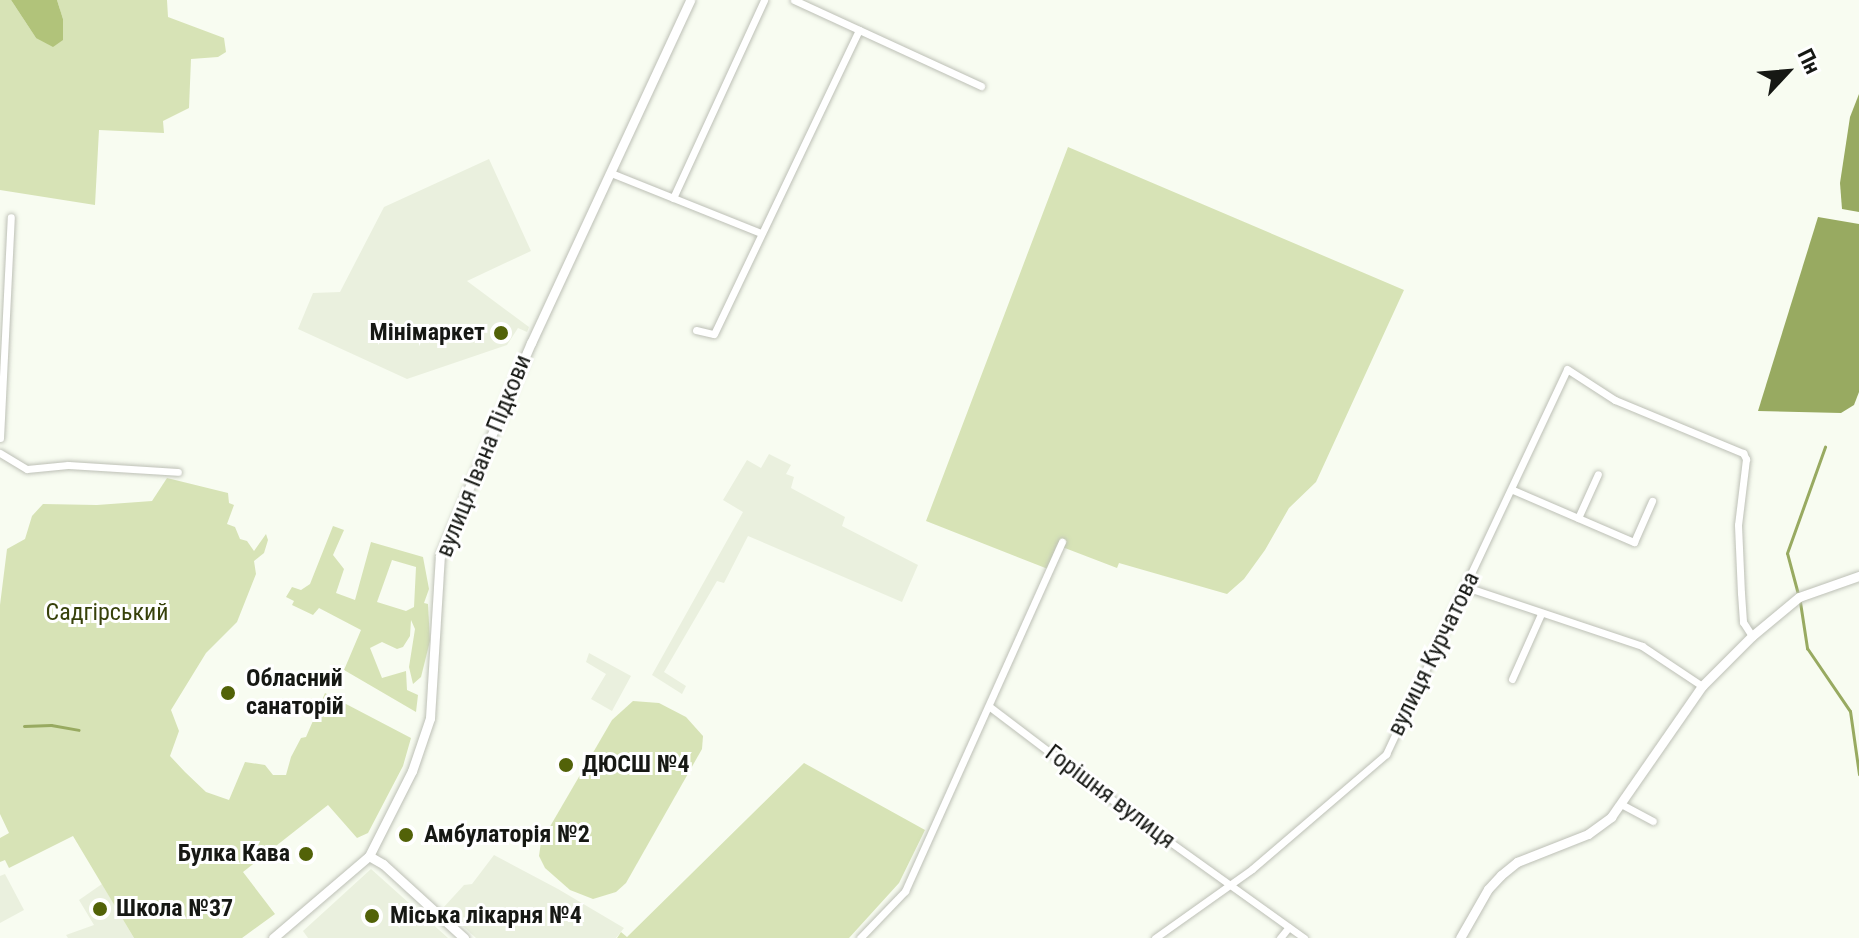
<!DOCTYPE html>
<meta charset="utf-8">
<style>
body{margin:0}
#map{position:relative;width:1859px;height:938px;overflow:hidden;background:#f8fcf1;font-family:"Roboto Condensed",sans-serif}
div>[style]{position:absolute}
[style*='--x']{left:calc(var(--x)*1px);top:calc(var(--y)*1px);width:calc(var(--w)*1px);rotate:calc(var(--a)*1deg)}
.built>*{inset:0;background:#eaf0de}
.green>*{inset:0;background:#d7e3b6}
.forest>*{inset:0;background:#b1c37a}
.water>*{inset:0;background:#98aa61}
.stream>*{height:3px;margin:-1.5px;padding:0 1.5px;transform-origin:1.5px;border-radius:1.5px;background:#98aa61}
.roads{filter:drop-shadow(0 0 2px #bdc0b6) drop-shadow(0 0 2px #bdc0b6)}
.minor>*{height:7px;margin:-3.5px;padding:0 3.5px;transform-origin:3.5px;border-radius:3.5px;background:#fff}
.tertiary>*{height:9px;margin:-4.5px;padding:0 4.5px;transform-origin:4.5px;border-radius:4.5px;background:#fff}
.dots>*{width:22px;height:22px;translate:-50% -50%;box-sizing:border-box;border:4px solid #fff;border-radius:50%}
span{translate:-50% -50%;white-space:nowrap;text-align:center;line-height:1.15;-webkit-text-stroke:6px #fff;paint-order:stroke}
.poi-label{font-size:24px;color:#161814;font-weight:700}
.right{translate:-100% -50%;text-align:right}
.left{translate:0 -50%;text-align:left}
.street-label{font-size:24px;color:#161814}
.park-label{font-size:24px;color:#37410a}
.north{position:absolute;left:1747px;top:32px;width:80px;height:80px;-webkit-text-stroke:6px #fff;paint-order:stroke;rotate:64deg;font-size:22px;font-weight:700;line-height:32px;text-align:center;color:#161814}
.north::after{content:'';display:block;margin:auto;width:28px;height:36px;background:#161814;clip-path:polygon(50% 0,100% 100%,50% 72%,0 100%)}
</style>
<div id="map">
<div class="built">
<div style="clip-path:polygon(489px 159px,531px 251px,467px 281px,529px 327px,527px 332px,518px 328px,507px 345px,407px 379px,298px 329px,313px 293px,340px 292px,384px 207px)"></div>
<div style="clip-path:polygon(769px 454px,791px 465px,786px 474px,794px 477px,791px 488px,845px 517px,842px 526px,918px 565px,902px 602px,748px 536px,724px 583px,717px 581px,664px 672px,686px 686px,682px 694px,652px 675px,743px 512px,723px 500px,747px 460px,761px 468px)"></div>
<div style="clip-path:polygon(589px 653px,631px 676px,612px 711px,591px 699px,606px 674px,586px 662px)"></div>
<div style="clip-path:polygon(494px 855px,558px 889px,624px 928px,616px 938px,476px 938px,443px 908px,464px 885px,472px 884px)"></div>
<div style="clip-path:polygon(371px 869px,448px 938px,308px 938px,303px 931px)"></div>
<div style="clip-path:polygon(5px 874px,24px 910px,0 923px,0 876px)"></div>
<div style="clip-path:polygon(102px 884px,134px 938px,68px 938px,66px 935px,94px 925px,79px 900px)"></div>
</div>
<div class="green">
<div style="clip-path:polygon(0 0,11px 0,36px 38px,63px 19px,57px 0,167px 0,168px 17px,224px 38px,226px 52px,218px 57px,191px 59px,189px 108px,163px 121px,164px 133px,99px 130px,95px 205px,0 190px)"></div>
<div style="clip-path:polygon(1068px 147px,1404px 290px,1316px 482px,1289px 508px,1265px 550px,1244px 579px,1227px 594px,1119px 563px,1117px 568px,1057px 545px,1048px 569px,926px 521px)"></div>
<div style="clip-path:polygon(167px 478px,228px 493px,229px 503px,234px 505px,227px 524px,235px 527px,240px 539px,247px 541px,254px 551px,266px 534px,268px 540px,264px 553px,254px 561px,256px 574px,237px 622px,206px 653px,171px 710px,179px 731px,170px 756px,185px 772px,206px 792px,229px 800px,245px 762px,265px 765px,273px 775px,286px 775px,291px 757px,301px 738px,306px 737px,325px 693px,411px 738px,403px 766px,368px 833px,357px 838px,328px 805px,243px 872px,275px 914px,242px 938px,134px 938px,73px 836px,9px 868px,5px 860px,0 862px,0 838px,9px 833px,0 814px,0 605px,7px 549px,25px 539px,32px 516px,43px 504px,97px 505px,152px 501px)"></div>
<div style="clip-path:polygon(evenodd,333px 526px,344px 530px,333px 555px,344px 569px,336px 593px,355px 600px,371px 542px,423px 557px,429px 589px,424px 603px,428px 604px,430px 641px,421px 677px,413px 684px,409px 667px,415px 629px,411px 620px,410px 636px,403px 647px,397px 649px,382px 642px,370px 648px,382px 678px,406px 671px,407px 690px,418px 695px,416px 712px,344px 670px,361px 630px,319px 608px,313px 615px,292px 605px,294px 601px,286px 597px,292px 587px,301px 590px,310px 584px,333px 526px,392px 560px,416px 567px,414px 607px,406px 611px,377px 602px,392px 560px)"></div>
<div style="clip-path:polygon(633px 701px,659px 703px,686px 717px,703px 736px,702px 749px,626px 883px,616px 892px,593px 899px,570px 890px,545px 868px,539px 856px,541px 842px,612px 720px)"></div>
<div style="clip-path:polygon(804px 763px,925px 830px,899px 883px,849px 938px,617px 938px,621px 932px,627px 937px)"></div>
</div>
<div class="forest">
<div style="clip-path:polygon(11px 0,57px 0,63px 19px,63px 40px,53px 47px,36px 38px)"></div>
</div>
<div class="water">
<div style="clip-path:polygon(1859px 94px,1859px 212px,1842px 209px,1840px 183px,1850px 117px)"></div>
<div style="clip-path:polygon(1818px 217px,1859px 224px,1859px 392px,1854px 405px,1841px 413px,1758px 411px)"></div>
</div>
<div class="stream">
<div style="--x:1798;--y:594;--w:42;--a:-105"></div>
<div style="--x:1787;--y:553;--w:113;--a:-70.3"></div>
<div style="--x:1800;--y:602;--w:47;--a:81.3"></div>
<div style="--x:1807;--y:648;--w:76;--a:55.7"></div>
<div style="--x:1850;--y:711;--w:64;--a:81.9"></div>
<div style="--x:24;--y:726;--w:27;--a:-2"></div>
<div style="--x:51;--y:725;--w:28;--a:10"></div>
</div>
<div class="roads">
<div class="minor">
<div style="--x:794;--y:0;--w:206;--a:24.7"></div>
<div style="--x:611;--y:173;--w:162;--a:21.8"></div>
<div style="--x:673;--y:198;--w:218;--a:-65.3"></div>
<div style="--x:696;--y:330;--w:18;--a:13"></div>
<div style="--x:714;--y:334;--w:337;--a:-64.5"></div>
<div style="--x:0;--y:438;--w:221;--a:-87.2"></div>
<div style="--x:0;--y:453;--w:31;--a:31"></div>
<div style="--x:27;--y:469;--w:41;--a:-5.6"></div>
<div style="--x:68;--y:465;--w:110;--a:3.6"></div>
<div style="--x:1513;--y:490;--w:132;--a:23.3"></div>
<div style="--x:1634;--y:542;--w:45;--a:-66.3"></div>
<div style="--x:1578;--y:518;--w:48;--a:-65.6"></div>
<div style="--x:1466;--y:587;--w:186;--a:18.5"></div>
<div style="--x:1642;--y:646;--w:72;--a:33.7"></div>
<div style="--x:1512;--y:679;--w:71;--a:-66"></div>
<div style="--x:990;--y:707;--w:177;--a:37.2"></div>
<div style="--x:1131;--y:814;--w:213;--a:35.6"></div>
<div style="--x:1621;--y:804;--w:36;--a:28"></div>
<div style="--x:860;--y:938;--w:65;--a:-46.2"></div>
<div style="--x:905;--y:891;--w:383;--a:-65.8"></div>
<div style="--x:1155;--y:938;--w:119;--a:-35.4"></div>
<div style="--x:1252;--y:869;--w:177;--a:-40.6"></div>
<div style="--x:1386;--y:754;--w:425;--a:-64.8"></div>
<div style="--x:1567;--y:369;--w:57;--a:32.9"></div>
<div style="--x:1615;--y:400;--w:139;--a:22.5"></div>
<div style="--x:1743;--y:453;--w:7;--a:63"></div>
<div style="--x:1746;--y:459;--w:66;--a:96.9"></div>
<div style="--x:1738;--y:525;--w:68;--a:87.5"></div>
<div style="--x:1741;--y:593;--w:29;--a:86"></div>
<div style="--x:1743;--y:622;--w:17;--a:57"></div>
<div style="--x:1280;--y:938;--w:14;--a:-51"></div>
</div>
<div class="tertiary">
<div style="--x:369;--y:856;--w:16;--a:30"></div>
<div style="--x:383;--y:864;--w:110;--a:42.4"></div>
<div style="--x:273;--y:938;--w:126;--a:-40.5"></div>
<div style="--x:369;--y:856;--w:95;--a:-63.2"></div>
<div style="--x:412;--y:771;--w:56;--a:-71.2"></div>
<div style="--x:430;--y:718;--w:162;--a:-86.5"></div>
<div style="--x:440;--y:556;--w:232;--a:-66.9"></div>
<div style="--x:531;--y:343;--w:378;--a:-65.1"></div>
<div style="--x:1460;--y:938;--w:56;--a:-60.3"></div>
<div style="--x:1488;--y:889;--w:19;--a:-47"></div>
<div style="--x:1501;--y:875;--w:21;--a:-39"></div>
<div style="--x:1517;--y:862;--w:76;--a:-21.5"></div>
<div style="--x:1588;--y:834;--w:29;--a:-36"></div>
<div style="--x:1611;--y:817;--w:160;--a:-55.2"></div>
<div style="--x:1702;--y:686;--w:71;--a:-45"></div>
<div style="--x:1752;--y:636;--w:61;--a:-39.7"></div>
<div style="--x:1799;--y:597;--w:64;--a:-19.3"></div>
</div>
</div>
<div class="dots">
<div style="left:501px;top:333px;background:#526208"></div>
<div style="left:228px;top:693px;background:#526208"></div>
<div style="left:566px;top:765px;background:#526208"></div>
<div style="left:406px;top:835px;background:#526208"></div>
<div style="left:306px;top:854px;background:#526208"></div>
<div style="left:100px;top:909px;background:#526208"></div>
<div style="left:372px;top:916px;background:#526208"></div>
</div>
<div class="poi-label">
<span class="right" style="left:485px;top:333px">Мінімаркет</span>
<span class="left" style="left:246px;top:693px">Обласний<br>санаторій</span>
<span class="left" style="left:582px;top:765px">ДЮСШ №4</span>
<span class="left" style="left:424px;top:835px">Амбулаторія №2</span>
<span class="right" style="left:290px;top:854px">Булка Кава</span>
<span class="left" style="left:116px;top:909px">Школа №37</span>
<span class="left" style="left:390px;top:916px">Міська лікарня №4</span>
</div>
<div class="street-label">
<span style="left:484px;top:456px;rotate:-68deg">вулиця Івана Підкови</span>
<span style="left:1434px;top:654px;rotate:-64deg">вулиця Курчатова</span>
<span style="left:1110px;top:797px;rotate:37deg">Горішня вулиця</span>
</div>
<div class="park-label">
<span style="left:107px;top:613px">Садгірський</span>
</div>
<div class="north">Пн</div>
</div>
